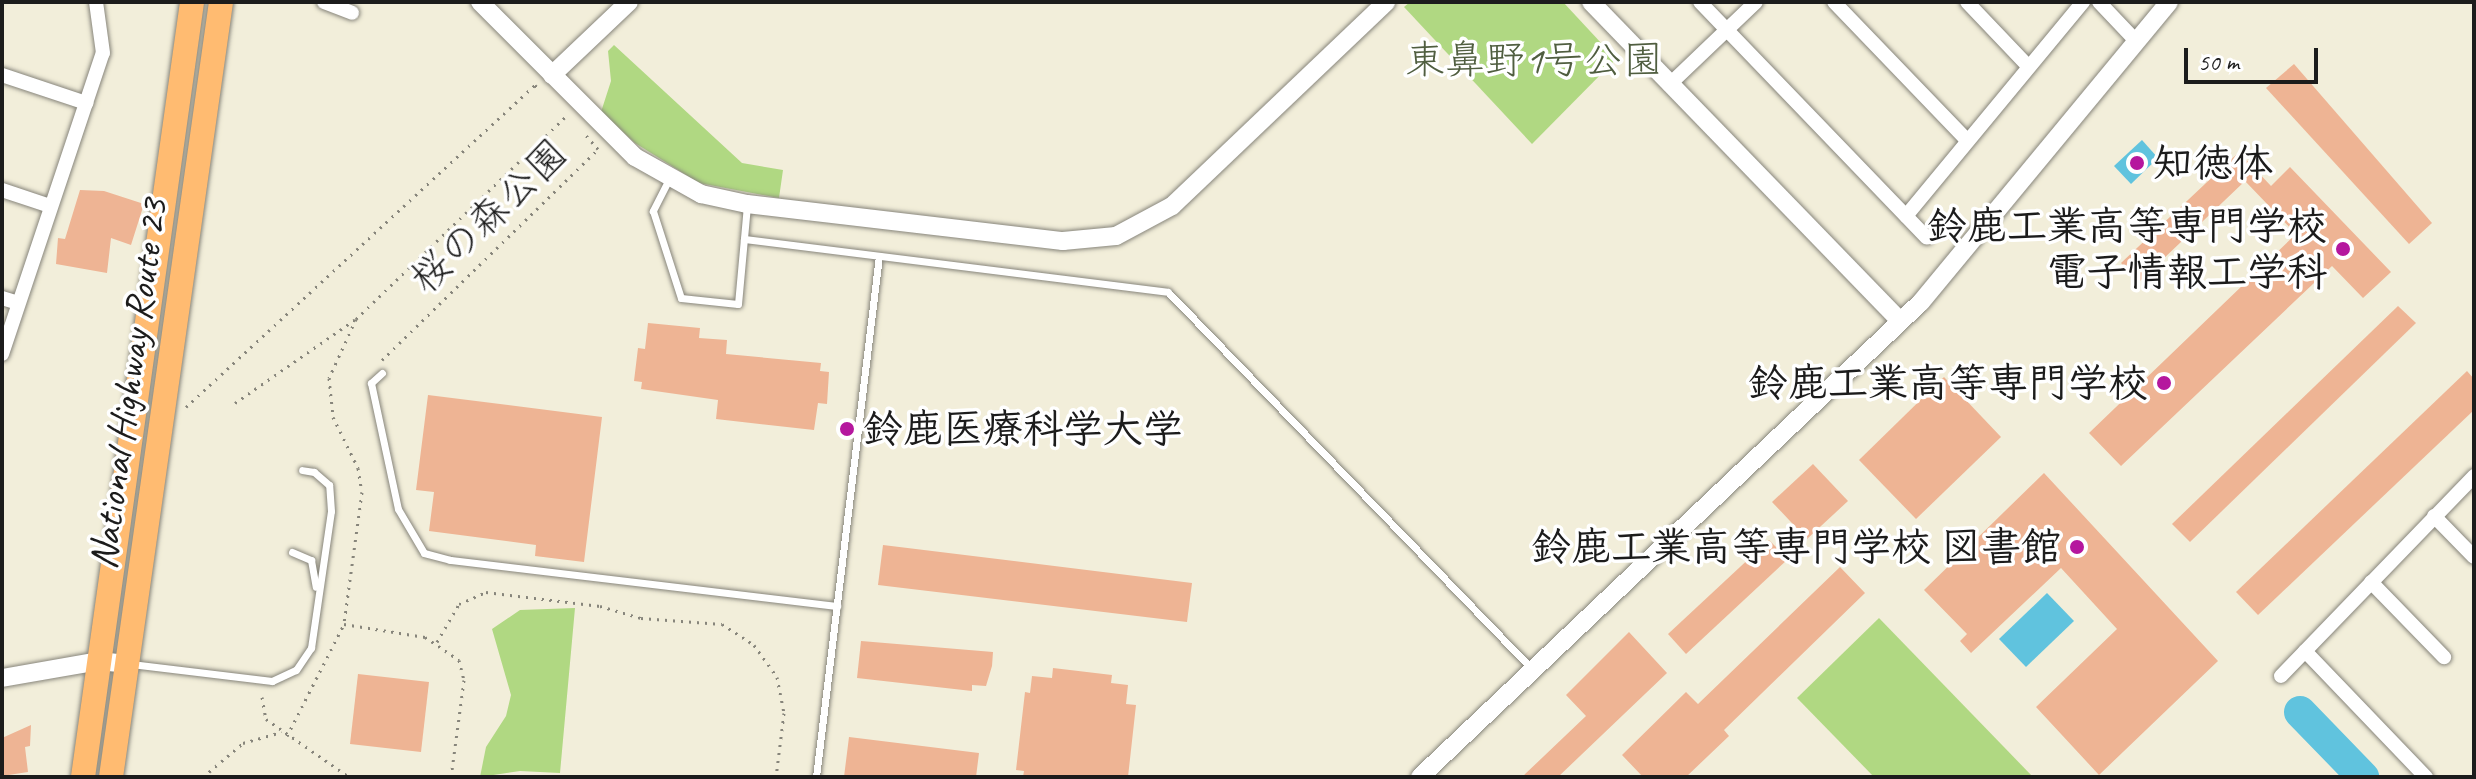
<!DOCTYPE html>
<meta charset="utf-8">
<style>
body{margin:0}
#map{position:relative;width:2476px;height:779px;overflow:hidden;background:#f2eeda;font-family:Caveat,"Klee One",sans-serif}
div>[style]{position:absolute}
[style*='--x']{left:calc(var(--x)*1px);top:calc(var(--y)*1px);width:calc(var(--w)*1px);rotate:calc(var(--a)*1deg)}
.green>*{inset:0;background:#b0d882}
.water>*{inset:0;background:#60c3de}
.river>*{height:32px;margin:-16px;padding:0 16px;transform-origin:16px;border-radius:16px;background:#60c3de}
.building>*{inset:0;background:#eeb494}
.path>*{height:3px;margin-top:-1.5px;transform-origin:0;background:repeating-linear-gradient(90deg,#87857b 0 2px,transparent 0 8px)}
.roads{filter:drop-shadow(0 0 2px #87857b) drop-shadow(0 0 2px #87857b)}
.service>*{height:7px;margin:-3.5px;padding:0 3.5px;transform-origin:3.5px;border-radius:3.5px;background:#fff}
.minor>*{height:14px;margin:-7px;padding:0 7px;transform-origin:7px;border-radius:7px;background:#fff}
.tertiary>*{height:18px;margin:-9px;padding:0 9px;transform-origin:9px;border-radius:9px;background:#fff}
.trunk>*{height:24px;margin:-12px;padding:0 12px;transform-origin:12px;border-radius:12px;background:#ffbb71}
.dots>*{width:22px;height:22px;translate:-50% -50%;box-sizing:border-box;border:4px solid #fff;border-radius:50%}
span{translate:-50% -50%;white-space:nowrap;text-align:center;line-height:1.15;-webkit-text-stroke:7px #fff;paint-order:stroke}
.park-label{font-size:40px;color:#505e40}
.poi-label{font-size:40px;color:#1c1c1c;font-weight:700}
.left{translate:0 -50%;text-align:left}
.right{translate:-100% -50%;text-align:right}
.street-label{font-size:40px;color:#1c1c1c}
.frame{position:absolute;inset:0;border:4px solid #1c1c1c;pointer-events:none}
.scale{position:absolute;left:2184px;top:48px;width:134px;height:36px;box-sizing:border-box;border:4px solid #1c1c1c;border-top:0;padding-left:10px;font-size:24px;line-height:28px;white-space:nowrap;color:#1c1c1c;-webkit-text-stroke:6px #fff;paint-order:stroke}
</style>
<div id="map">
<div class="green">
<div style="clip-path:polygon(1410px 2px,1563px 2px,1616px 59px,1532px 144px,1404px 7px)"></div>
<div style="clip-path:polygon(614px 45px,742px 163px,783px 170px,779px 198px,699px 183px,635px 143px,601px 112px,611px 81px,608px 51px)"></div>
<div style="clip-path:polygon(575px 608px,560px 773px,520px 771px,480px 777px,486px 747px,506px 716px,511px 695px,492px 629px,520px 610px)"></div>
<div style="clip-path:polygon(1879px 618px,2033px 777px,1874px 777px,1797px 698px)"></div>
</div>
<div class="water">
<div style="clip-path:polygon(2142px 140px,2158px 158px,2131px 184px,2114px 166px)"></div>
<div style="clip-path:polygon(2047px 593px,2074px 621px,2026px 667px,1999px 639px)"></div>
</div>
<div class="river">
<div style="--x:2300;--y:712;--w:91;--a:45.9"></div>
</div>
<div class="building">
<div style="clip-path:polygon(2294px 64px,2432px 223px,2409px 244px,2266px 88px)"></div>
<div style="clip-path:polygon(2239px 152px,2271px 186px,2290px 167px,2391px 272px,2363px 298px,2332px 266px,2121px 466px,2089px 433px,2296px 234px,2245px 181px,2139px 282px,2121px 263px)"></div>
<div style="clip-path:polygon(80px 190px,104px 191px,144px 204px,131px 245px,111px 238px,107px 273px,56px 264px,58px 238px,65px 239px)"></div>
<div style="clip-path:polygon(2398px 306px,2416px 323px,2190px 542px,2172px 524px)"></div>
<div style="clip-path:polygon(648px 323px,700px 328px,699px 338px,727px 340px,726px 354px,821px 363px,820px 371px,829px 372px,827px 404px,818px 403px,814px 430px,716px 419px,718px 400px,641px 389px,642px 382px,634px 381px,638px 348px,645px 349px)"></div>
<div style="clip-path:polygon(2467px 371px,2474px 379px,2474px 410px,2258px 615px,2236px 592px)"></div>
<div style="clip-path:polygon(1944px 377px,2001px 437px,1916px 519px,1859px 460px)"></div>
<div style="clip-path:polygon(428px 395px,602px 417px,584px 562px,535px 556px,536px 545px,429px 531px,434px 492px,416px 490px)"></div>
<div style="clip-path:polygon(1813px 464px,1848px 501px,1807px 539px,1772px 502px)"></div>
<div style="clip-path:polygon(2044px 473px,2218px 661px,2099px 775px,2036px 707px,2117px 629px,2061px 568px,1971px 653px,1960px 641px,1967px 634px,1924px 590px)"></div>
<div style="clip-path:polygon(1769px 540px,1788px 559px,1686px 654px,1668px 634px)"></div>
<div style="clip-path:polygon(883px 545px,1192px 583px,1187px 622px,878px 585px)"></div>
<div style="clip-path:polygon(1840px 567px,1865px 593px,1724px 730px,1729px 736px,1686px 777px,1643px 777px,1622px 755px,1686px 692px,1698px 704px)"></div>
<div style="clip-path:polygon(1629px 632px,1667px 673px,1558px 777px,1522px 777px,1586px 716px,1566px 695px)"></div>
<div style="clip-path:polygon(861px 641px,993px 652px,992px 666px,986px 686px,972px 685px,972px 691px,857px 678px)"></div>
<div style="clip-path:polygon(1053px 668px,1112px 675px,1111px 683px,1128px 685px,1126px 704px,1136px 705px,1128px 777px,1023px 777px,1024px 771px,1016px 770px,1025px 692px,1030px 693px,1032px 676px,1052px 678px)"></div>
<div style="clip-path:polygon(358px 674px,429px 682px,421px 752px,350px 744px)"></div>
<div style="clip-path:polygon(31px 725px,30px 746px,25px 747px,28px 772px,2px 776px,2px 738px)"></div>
<div style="clip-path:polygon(849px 737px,979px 753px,976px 777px,844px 777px)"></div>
</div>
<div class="path">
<div style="--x:356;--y:319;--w:65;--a:114.6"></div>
<div style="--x:329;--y:378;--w:39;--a:84"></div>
<div style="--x:333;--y:417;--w:57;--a:63.9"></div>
<div style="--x:358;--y:468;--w:24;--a:81"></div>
<div style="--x:362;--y:492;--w:133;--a:97.8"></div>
<div style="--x:344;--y:624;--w:82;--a:9.1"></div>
<div style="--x:425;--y:637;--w:41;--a:34.1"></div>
<div style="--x:459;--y:660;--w:21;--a:76"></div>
<div style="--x:464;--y:680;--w:98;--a:97.6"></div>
<div style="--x:382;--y:360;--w:302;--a:-44.3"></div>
<div style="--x:598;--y:149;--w:18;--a:-131"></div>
<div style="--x:235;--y:403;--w:147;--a:-34.8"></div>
<div style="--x:356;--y:319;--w:293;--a:-44"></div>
<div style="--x:186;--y:407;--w:475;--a:-42.7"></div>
<div style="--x:535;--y:85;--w:4;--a:45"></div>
<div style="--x:437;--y:642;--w:44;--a:-59.9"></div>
<div style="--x:459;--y:604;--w:30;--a:-24"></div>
<div style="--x:486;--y:592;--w:115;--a:7"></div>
<div style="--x:600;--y:606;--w:43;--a:16.3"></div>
<div style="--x:641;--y:618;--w:81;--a:4.2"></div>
<div style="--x:722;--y:624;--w:38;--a:33"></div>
<div style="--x:754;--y:645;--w:39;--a:54"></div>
<div style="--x:777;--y:677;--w:37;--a:79"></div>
<div style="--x:784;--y:713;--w:64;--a:97.1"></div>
<div style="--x:262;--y:697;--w:22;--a:80"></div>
<div style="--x:266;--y:719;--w:101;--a:34.9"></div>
<div style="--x:287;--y:736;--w:126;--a:-63"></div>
<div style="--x:203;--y:777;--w:52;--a:-40.4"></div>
<div style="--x:243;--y:743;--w:40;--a:-16"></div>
</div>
<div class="roads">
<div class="service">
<div style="--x:669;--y:179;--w:36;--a:117"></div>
<div style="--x:653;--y:211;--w:91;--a:72.2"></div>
<div style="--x:681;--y:298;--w:57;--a:6"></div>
<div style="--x:738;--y:304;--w:98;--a:-84.8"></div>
<div style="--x:744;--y:239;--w:427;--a:7.1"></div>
<div style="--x:1168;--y:292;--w:523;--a:46.01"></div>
<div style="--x:382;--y:373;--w:15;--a:138"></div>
<div style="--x:371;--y:383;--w:129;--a:77.9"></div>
<div style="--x:398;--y:509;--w:51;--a:59.4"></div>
<div style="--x:424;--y:553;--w:27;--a:15"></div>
<div style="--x:450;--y:560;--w:390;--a:6.8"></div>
<div style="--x:292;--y:552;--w:21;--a:23"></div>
<div style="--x:311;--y:560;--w:27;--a:80"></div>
<div style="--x:131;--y:664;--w:142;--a:6.9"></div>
<div style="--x:272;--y:681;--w:26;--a:-25"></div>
<div style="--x:296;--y:670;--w:27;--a:-56"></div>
<div style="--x:311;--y:648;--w:138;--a:-81.7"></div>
<div style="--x:331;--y:511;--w:26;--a:-94"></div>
<div style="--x:329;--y:485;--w:20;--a:-139"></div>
<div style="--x:314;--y:472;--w:12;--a:-171"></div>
<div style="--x:816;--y:777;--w:525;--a:-83.11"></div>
</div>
<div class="minor">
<div style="--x:324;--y:2;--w:30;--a:21"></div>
<div style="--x:1700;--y:2;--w:327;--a:46.1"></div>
<div style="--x:1834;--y:2;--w:192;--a:46.1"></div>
<div style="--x:1967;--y:2;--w:88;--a:46.4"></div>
<div style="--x:2099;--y:2;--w:52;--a:46.5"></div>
<div style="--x:2;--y:75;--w:89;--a:18.4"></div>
<div style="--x:1669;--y:85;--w:120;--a:-43.7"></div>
<div style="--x:2;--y:190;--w:51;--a:18.4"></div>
<div style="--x:1906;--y:216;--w:278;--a:-50.4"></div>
<div style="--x:2;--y:298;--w:17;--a:17"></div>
<div style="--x:2;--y:354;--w:317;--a:-71.5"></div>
<div style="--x:103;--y:53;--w:51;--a:-97.8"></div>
<div style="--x:2434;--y:516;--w:57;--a:45.7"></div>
<div style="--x:2371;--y:582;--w:105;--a:45.8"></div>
<div style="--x:2305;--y:651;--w:175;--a:46.2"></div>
<div style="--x:2281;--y:676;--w:278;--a:-46"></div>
</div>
<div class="tertiary">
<div style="--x:480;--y:2;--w:219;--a:45"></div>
<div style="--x:635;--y:157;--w:76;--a:29.3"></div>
<div style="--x:701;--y:194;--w:47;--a:12.3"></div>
<div style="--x:747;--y:204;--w:318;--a:6.7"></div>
<div style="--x:1063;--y:241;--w:53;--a:-5.4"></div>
<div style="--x:1116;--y:236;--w:64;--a:-28.2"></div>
<div style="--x:1172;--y:206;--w:296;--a:-43.6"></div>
<div style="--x:1591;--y:2;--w:444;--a:45.9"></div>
<div style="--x:552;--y:75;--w:106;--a:-43.5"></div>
<div style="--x:2;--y:678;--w:98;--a:-9.9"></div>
<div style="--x:99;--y:661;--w:30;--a:6"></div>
<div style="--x:1420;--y:777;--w:690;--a:-43.47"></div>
<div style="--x:1921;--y:302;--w:389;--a:-50.4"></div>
</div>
<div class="trunk">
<div style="--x:83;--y:777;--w:783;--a:-81.99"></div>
<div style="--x:111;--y:777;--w:783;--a:-81.92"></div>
</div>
</div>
<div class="dots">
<div style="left:2137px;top:163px;background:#b5179e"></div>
<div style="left:2343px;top:249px;background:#b5179e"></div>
<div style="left:2164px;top:383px;background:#b5179e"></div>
<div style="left:847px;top:429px;background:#b5179e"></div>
<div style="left:2077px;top:547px;background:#b5179e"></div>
</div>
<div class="park-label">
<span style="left:1534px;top:60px">東鼻野1号公園</span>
</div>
<div class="poi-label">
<span class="left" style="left:2153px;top:163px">知徳体</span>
<span class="right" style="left:2327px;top:249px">鈴鹿工業高等専門学校<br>電子情報工学科</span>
<span class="right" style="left:2148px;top:383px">鈴鹿工業高等専門学校</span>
<span class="left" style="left:863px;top:429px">鈴鹿医療科学大学</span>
<span class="right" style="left:2061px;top:547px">鈴鹿工業高等専門学校 図書館</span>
</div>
<div class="street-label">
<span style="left:489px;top:216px;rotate:-44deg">桜の森公園</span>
<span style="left:128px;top:384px;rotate:-82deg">National Highway Route 23</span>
</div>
<div class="frame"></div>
<div class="scale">50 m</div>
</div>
